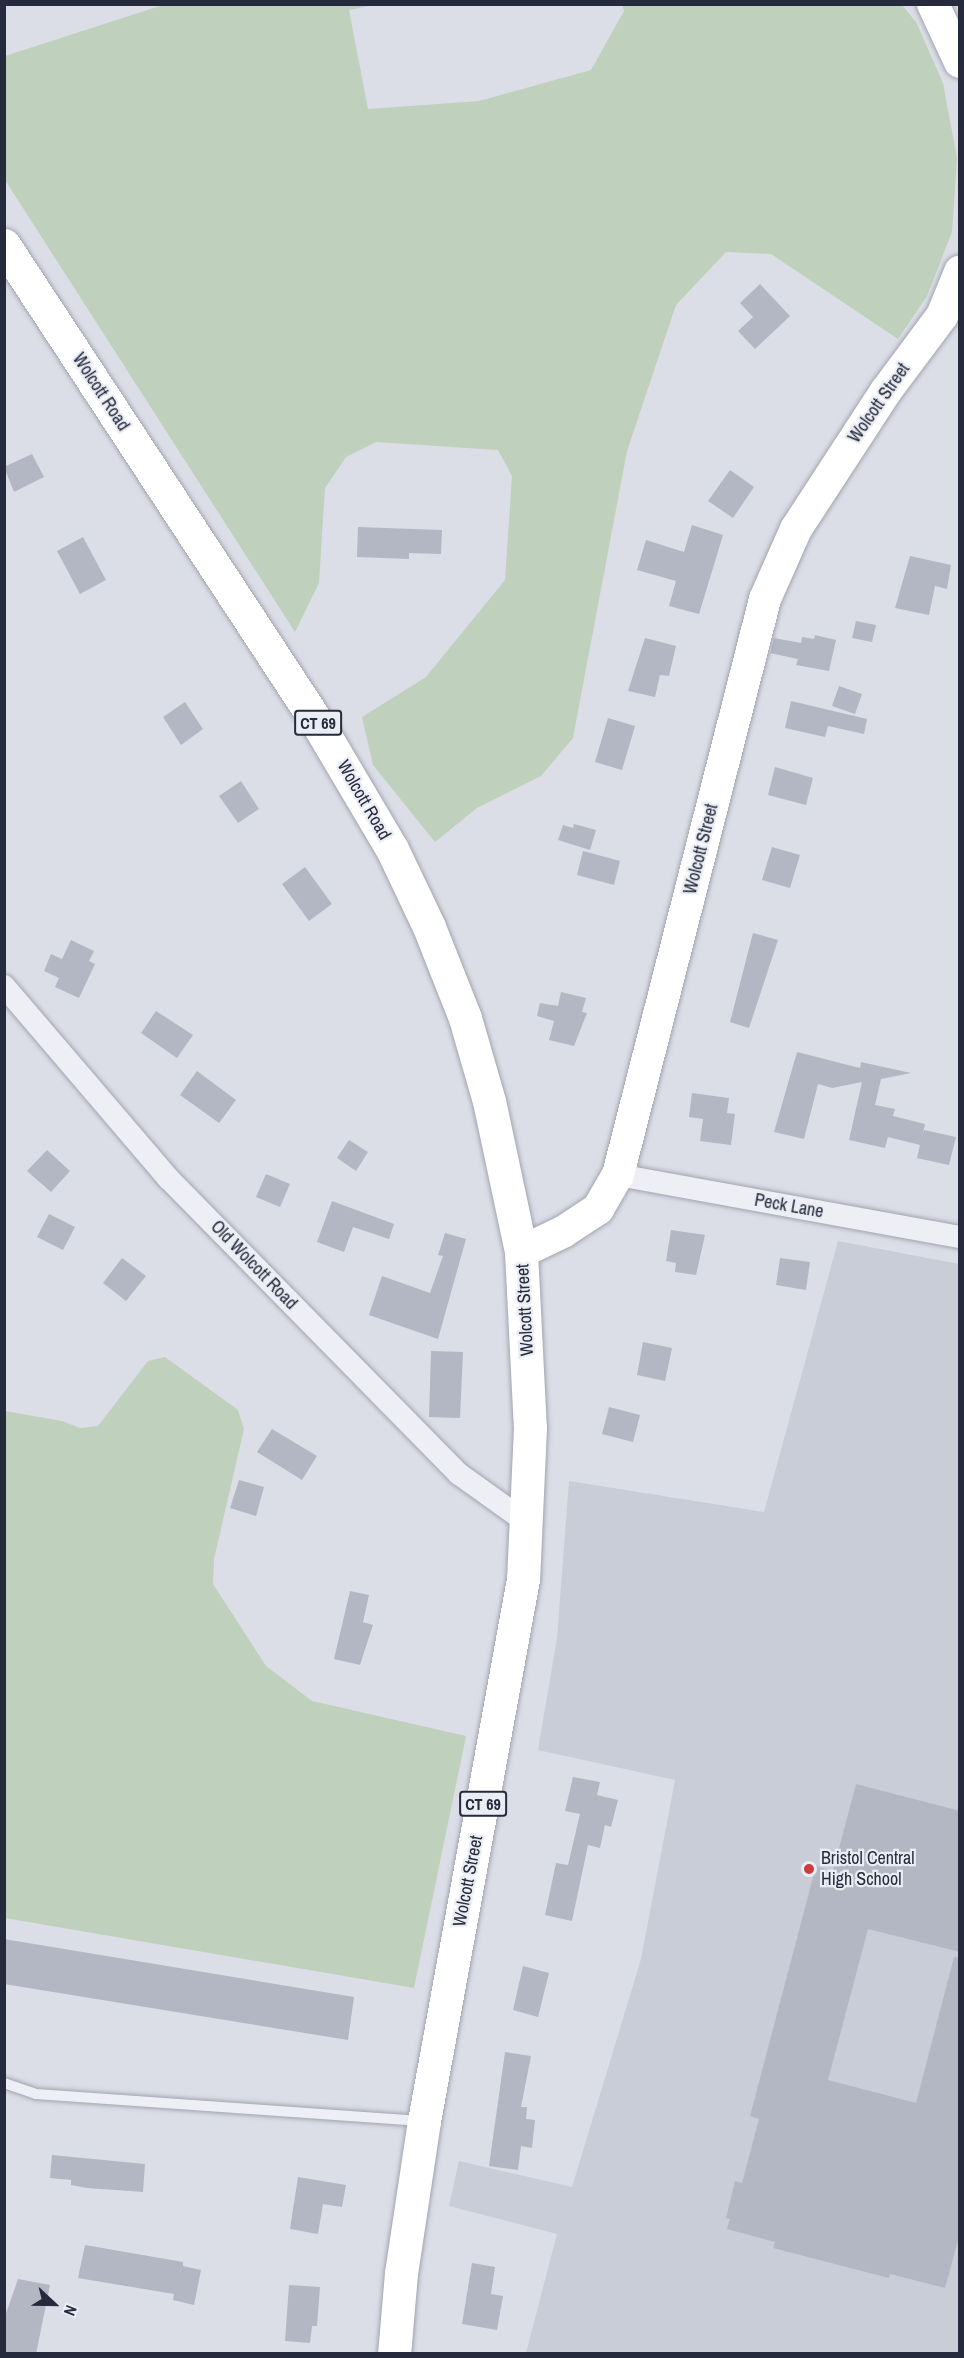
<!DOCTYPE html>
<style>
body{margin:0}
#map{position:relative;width:964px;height:2358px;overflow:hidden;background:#dbdee6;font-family:"Archivo Narrow",sans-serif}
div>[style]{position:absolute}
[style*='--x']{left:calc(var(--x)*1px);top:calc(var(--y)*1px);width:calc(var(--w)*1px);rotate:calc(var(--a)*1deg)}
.built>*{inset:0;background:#c9cdd8}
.green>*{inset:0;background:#bfd0bc}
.building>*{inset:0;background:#b3b7c3}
.roads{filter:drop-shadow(0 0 2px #a1a4b0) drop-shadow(0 0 2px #a1a4b0)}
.service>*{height:10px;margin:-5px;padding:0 5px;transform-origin:5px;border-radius:5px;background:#eeeff5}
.minor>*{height:22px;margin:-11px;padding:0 11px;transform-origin:11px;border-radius:11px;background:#eeeff5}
.secondary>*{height:32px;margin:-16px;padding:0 16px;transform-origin:16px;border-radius:16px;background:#fff}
.primary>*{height:33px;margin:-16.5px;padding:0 16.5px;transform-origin:16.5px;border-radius:16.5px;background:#fff}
.dots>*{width:16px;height:16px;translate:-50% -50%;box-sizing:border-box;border:3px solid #ebedf4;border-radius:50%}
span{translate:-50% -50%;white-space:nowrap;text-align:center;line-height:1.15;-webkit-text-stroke:4.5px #ebedf4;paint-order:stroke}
.shield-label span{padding:2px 4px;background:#ebedf4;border:2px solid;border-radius:4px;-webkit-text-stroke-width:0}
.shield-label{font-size:16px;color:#252a3c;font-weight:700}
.street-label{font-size:18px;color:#252a3c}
.poi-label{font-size:18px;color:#252a3c}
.left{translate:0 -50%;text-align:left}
.frame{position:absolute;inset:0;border:6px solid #252a3c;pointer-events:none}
.north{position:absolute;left:24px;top:2274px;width:60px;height:60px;-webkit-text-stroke:4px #ebedf4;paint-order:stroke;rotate:112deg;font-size:16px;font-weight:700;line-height:24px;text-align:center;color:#252a3c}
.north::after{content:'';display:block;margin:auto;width:21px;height:27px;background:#252a3c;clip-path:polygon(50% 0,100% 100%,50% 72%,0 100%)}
</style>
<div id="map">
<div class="built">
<div style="clip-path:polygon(838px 1241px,959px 1264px,959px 2353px,526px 2353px,557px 2234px,449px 2206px,459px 2161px,572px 2187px,641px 1959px,675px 1780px,538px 1750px,557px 1638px,569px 1481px,764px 1512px)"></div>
</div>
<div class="green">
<div style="clip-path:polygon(163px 5px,374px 5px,349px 10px,368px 109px,479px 101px,591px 70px,624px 11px,622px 4px,902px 5px,916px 22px,943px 83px,957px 158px,952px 232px,927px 296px,898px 339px,771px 254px,726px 252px,676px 305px,627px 451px,573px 738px,541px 776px,477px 808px,435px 842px,373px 765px,362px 717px,426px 677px,505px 580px,512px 476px,498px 450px,376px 442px,346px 457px,325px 488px,319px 583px,295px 632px,5px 180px,5px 56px)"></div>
<div style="clip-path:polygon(165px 1357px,238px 1410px,244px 1429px,214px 1559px,213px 1584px,266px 1666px,312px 1701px,466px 1736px,414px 1988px,5px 1918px,5px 1411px,62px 1421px,80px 1428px,98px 1426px,148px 1361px)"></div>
</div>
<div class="building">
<div style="clip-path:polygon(760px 284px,790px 316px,755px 349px,738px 331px,753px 317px,740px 303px)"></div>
<div style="clip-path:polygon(32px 454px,44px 477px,14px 492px,4px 467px)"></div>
<div style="clip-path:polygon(730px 470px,754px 487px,733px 518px,708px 501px)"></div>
<div style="clip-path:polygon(692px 525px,723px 535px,699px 614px,669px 606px,676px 581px,637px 570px,646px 540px,684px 552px)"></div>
<div style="clip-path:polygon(358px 527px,442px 530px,441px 554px,409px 553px,409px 559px,357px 557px)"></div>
<div style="clip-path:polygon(83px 537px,106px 580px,80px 594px,57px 551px)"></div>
<div style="clip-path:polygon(910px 556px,951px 565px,947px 589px,935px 586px,929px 615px,895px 608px)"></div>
<div style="clip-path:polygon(856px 621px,876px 625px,872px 642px,852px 638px)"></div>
<div style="clip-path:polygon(815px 635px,836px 640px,829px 671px,796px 665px,798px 659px,770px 653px,774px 638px,801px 643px,802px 637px,814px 639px)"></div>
<div style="clip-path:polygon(645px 638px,676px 646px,669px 676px,660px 675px,655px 697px,628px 691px)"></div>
<div style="clip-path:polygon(839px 686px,862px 694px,855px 714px,832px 706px)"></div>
<div style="clip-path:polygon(791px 701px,867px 719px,864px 734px,828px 726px,825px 737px,785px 728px)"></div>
<div style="clip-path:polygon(185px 702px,203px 729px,181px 745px,163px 717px)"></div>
<div style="clip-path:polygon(608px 718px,635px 726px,622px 770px,595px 762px)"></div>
<div style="clip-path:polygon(775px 767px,813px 778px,806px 805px,768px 795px)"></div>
<div style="clip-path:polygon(241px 781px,259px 809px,238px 823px,219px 796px)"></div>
<div style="clip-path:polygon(574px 824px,596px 830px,590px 850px,558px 840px,563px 825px,573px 828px)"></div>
<div style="clip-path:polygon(772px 847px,800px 855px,790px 888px,762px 880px)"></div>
<div style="clip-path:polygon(583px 851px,620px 861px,614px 885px,577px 875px)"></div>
<div style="clip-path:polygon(305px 867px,332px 904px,309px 921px,282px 884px)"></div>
<div style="clip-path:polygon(753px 933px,778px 940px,749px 1028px,730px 1022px)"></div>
<div style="clip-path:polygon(71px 940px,94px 951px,89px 961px,95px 964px,79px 998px,55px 987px,59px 978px,44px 971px,51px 954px,62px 959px)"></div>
<div style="clip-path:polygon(561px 992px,586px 998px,582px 1012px,587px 1013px,574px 1046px,549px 1040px,554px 1021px,537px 1016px,540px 1003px,558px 1006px)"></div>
<div style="clip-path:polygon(156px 1011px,193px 1035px,177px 1058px,141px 1033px)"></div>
<div style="clip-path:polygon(797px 1052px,860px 1068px,861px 1062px,911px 1073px,881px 1079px,875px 1105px,895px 1109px,893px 1116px,925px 1124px,922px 1137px,924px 1130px,956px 1137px,949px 1165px,917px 1158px,920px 1145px,888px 1137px,885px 1148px,849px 1140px,862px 1082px,832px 1088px,818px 1084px,804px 1139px,774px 1132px)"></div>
<div style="clip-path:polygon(197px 1071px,236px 1100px,219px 1123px,180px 1095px)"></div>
<div style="clip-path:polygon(692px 1093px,729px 1098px,727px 1113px,735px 1114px,731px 1145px,700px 1141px,703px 1119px,689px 1117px)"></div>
<div style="clip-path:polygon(349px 1140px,368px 1152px,356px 1171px,337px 1158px)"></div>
<div style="clip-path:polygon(47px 1150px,70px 1171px,51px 1192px,27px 1171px)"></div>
<div style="clip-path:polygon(266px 1174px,290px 1184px,280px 1207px,256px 1197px)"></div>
<div style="clip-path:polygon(332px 1201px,394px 1224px,389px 1239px,353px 1227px,344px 1252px,317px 1242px)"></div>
<div style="clip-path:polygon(49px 1214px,75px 1227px,63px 1250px,37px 1237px)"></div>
<div style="clip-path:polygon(671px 1230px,705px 1235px,696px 1275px,675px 1272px,676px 1263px,666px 1261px)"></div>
<div style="clip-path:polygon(445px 1233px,466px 1239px,438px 1339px,369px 1315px,382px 1276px,430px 1293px,443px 1256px,438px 1255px)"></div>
<div style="clip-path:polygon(122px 1258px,146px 1276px,126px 1301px,103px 1283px)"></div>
<div style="clip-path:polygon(780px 1258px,810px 1262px,806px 1290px,776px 1285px)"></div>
<div style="clip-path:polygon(643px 1342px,672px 1348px,665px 1381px,637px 1375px)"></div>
<div style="clip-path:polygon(431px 1351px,463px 1352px,460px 1418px,429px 1417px)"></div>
<div style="clip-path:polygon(609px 1407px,640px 1415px,633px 1442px,602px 1434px)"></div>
<div style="clip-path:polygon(272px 1429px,317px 1456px,302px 1480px,257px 1452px)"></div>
<div style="clip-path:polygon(239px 1480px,264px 1487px,256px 1516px,230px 1508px)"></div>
<div style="clip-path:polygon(350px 1591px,369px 1595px,363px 1622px,373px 1625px,360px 1665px,334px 1659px)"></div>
<div style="clip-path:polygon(573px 1777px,600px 1782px,597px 1795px,618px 1800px,611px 1827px,605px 1825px,600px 1848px,588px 1845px,572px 1921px,545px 1915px,556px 1863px,568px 1865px,580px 1814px,565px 1811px)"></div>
<div style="clip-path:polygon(856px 1784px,960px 1811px,960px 1952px,868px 1929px,828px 2080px,916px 2103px,954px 1957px,960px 1958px,960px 2233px,945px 2288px,890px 2274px,889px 2278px,773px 2248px,775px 2242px,727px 2229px,730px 2219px,726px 2218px,735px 2181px,742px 2183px,759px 2119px,750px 2116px,816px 1866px,833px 1871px)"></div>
<div style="clip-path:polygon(4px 1939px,354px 1997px,348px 2040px,4px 1984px)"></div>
<div style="clip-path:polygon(523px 1966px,549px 1973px,538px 2017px,513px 2010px)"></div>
<div style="clip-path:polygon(505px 2052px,531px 2056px,521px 2107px,527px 2107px,526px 2119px,535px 2120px,532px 2148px,521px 2146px,518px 2170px,489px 2166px)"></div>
<div style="clip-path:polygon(52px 2155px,145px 2164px,143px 2192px,87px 2188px,71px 2185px,71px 2180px,50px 2178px)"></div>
<div style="clip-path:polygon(298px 2177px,346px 2185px,342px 2207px,323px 2204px,318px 2234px,290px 2229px)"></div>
<div style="clip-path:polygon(85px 2245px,183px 2262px,183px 2266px,201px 2270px,194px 2305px,173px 2300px,174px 2294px,78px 2278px)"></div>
<div style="clip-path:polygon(472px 2263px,495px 2267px,491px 2294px,503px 2296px,497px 2330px,462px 2324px)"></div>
<div style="clip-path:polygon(18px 2279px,50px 2285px,36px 2354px,4px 2354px,4px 2319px)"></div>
<div style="clip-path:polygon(289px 2285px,320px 2287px,317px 2326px,312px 2326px,310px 2343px,285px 2341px)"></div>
</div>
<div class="roads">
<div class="service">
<div style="--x:4;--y:2083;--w:34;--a:19"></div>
<div style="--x:36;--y:2094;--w:386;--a:4"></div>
</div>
<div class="minor">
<div style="--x:4;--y:986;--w:253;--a:49.5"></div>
<div style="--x:168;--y:1178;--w:415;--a:45.5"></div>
<div style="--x:459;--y:1474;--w:82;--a:35.6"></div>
<div style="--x:618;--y:1175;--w:348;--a:10.3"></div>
</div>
<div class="secondary">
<div style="--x:933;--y:4;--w:64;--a:65"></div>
<div style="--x:521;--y:1252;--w:47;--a:-25.5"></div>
<div style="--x:563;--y:1232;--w:42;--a:-33.3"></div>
<div style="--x:598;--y:1209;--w:39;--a:-60"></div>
<div style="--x:618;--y:1175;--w:594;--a:-75.68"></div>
<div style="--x:765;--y:599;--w:77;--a:-66.1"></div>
<div style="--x:796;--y:529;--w:165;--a:-56.9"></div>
<div style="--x:886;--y:391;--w:94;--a:-53.3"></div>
<div style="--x:942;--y:316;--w:48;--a:-67.8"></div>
</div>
<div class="primary">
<div style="--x:4;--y:245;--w:573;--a:56.75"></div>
<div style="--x:318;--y:724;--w:145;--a:59.4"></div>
<div style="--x:392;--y:849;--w:86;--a:64.6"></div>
<div style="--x:429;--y:927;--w:98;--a:68.4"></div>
<div style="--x:465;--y:1018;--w:86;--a:73.9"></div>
<div style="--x:489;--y:1101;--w:154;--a:78"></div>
<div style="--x:521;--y:1252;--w:175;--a:87.1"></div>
<div style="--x:530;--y:1427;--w:152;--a:92.6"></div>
<div style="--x:523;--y:1579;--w:551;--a:100.35"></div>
<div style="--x:424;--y:2121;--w:154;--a:98.6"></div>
<div style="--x:401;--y:2273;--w:81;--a:94.9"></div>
</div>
</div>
<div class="dots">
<div style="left:809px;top:1869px;background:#cf3c3e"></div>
</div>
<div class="shield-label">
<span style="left:318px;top:723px">CT 69</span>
<span style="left:483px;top:1804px">CT 69</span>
</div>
<div class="street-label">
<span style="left:101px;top:392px;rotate:57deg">Wolcott Road</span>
<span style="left:879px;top:403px;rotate:-55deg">Wolcott Street</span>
<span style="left:364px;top:800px;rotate:60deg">Wolcott Road</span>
<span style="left:701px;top:849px;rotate:-76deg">Wolcott Street</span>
<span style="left:789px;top:1206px;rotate:10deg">Peck Lane</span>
<span style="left:254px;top:1265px;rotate:46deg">Old Wolcott Road</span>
<span style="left:525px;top:1310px;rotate:-93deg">Wolcott Street</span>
<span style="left:468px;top:1881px;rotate:-79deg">Wolcott Street</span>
</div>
<div class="poi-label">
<span class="left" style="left:821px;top:1869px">Bristol Central<br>High School</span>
</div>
<div class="frame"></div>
<div class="north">N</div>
</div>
